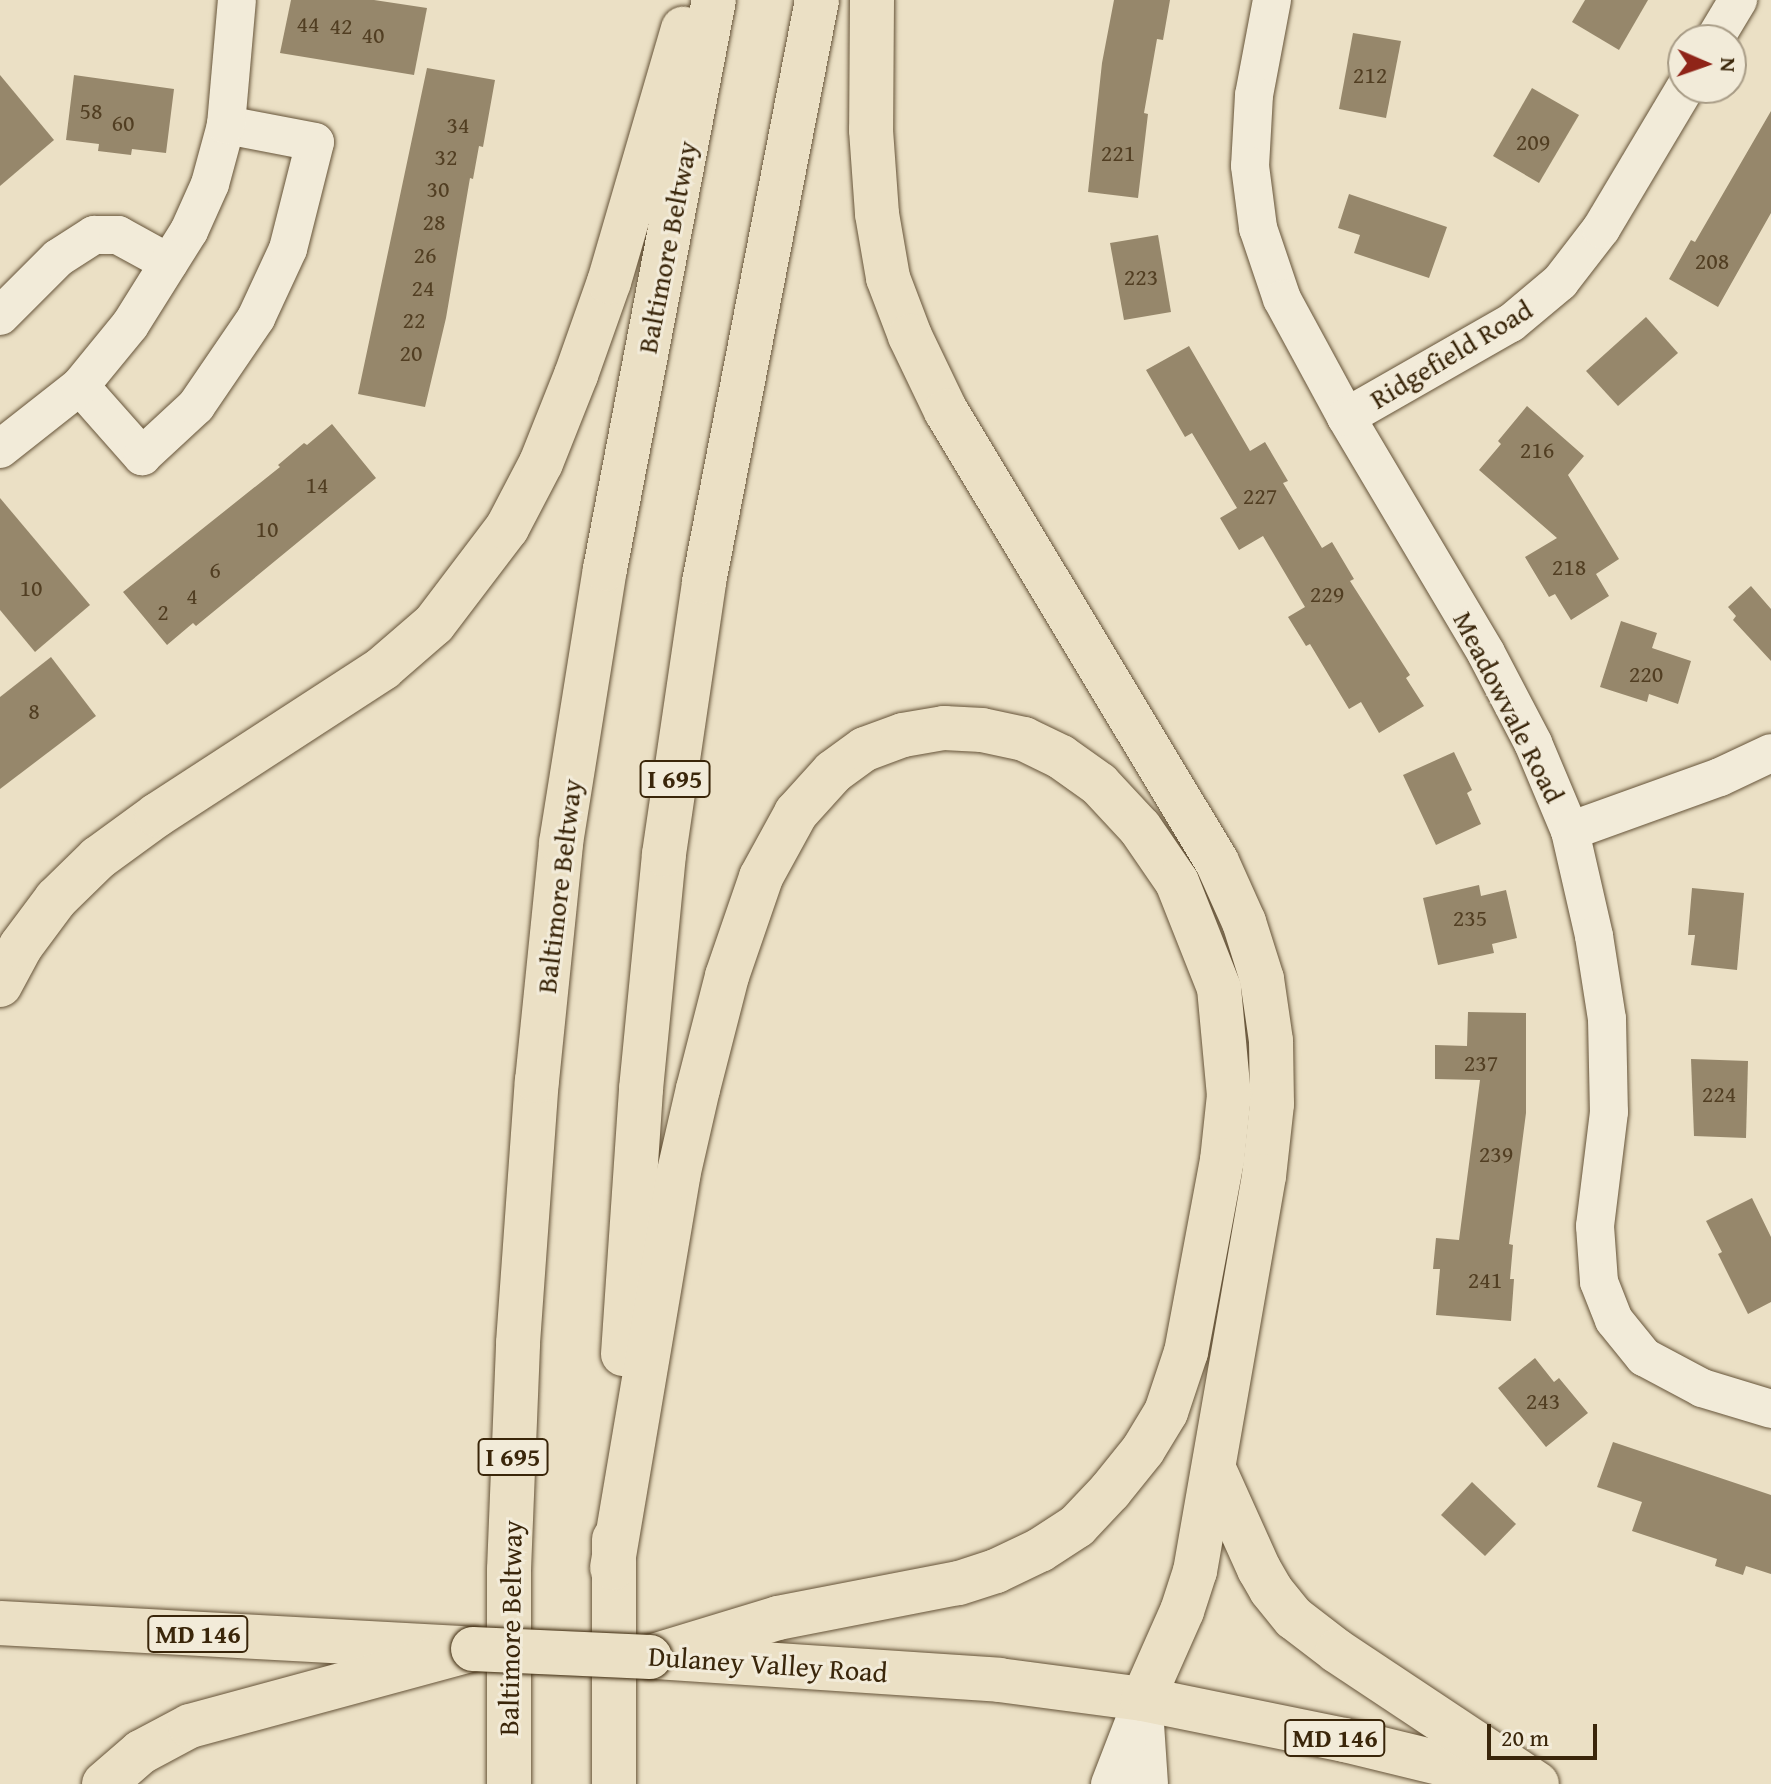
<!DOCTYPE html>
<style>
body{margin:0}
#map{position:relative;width:1771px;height:1784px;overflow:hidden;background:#ebe0c5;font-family:"Gentium Book Plus",serif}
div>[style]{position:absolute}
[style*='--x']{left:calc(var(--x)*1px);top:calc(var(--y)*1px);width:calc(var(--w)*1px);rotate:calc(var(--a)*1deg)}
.building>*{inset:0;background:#96876b}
.roads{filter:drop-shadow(0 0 2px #665439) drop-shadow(0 0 2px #665439)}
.minor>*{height:38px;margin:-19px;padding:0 19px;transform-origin:19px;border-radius:19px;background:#f2ebd9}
.major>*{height:44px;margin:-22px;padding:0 22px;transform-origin:22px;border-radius:22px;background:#ebe0c5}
.highway>*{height:44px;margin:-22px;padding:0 22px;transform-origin:22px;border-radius:22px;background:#ebe0c5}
.bridges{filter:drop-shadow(0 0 2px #3a260a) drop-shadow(0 0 2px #3a260a)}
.major-bridge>*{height:44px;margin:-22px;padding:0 22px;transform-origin:22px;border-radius:22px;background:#ebe0c5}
span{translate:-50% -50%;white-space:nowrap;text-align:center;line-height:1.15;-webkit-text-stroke:6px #f2ebd9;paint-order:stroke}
.number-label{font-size:24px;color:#513e22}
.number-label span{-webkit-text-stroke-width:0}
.shield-label span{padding:2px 6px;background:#f2ebd9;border:2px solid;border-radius:6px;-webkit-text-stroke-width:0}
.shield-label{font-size:26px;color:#3a260a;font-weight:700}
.street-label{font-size:28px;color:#3a260a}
.north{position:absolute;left:1667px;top:24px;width:80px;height:80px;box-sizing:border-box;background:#f2ebd9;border:2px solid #a89c86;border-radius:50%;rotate:92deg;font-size:22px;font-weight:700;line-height:32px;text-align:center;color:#3a260a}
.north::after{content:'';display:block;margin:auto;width:28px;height:36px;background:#8f2418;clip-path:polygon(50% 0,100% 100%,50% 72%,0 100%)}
.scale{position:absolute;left:1487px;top:1724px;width:110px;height:36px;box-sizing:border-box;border:4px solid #3a260a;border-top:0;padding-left:10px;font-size:24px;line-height:28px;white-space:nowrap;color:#3a260a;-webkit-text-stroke:6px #f2ebd9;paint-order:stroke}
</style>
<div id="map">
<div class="building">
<div style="clip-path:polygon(291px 0,374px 0,427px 8px,414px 75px,280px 53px)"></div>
<div style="clip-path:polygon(1114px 0,1170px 0,1163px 40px,1157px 39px,1144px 113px,1148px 114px,1138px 198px,1088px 192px,1102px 63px)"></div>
<div style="clip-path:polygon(1585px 0,1648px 0,1619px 50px,1572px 22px)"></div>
<div style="clip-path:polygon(1353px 33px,1401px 41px,1386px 118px,1339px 109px)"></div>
<div style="clip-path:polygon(427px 68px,495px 80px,483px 147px,479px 146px,473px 179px,470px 178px,446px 318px,425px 407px,358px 394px)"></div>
<div style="clip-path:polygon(0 75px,54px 140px,0 186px)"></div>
<div style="clip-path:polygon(74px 75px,174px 89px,166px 153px,132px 149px,131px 155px,98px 151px,99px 144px,66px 140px)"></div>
<div style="clip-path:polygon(1532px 88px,1579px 115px,1539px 183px,1493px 156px)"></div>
<div style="clip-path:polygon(1771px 111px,1771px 213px,1718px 307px,1669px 279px,1691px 240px,1695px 242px)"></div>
<div style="clip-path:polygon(1349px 194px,1447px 227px,1429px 278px,1354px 253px,1360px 235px,1338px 228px)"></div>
<div style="clip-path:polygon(1158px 235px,1171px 312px,1124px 320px,1110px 243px)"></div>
<div style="clip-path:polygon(1646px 317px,1678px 353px,1618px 406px,1586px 371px)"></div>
<div style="clip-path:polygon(1189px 346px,1250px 451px,1265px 442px,1288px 481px,1283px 483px,1322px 548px,1332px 542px,1354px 579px,1350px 581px,1410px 675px,1406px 678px,1424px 706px,1379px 733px,1361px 702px,1349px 709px,1310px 644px,1306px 646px,1288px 617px,1305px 607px,1263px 536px,1239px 550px,1220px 518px,1237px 508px,1192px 433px,1185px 437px,1146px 370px)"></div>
<div style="clip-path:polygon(1527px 406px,1584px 456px,1568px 475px,1619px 559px,1596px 574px,1609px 596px,1571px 620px,1555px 594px,1549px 597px,1525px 557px,1557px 538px,1479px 470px,1501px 444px,1498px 441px)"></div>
<div style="clip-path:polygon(332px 424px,376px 478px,196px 626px,193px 623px,167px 645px,123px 592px,280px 467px,278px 465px,304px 443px,307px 445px)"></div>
<div style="clip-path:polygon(0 498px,90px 605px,35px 652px,0 610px)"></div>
<div style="clip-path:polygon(1751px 586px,1771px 609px,1771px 661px,1733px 620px,1736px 616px,1728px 607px)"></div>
<div style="clip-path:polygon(1621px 621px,1657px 633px,1652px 648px,1691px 661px,1678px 704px,1649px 694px,1647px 702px,1600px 687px)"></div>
<div style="clip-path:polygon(51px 657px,96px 716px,0 789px,0 697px)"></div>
<div style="clip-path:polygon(1454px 752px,1472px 790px,1467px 793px,1481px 824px,1436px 845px,1403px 775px)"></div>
<div style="clip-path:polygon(1479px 885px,1481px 896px,1506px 890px,1517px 938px,1492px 944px,1494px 953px,1438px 965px,1423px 898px)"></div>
<div style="clip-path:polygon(1692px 888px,1744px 893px,1737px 970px,1691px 965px,1695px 935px,1688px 935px)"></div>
<div style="clip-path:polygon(1468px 1012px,1526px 1013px,1526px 1113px,1509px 1244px,1513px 1245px,1510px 1279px,1514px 1279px,1511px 1321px,1436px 1315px,1440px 1269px,1433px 1269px,1436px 1238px,1459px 1240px,1480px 1080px,1435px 1079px,1435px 1045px,1467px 1046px)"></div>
<div style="clip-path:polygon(1691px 1059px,1748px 1061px,1746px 1138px,1694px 1136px)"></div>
<div style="clip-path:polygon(1752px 1198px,1771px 1237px,1771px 1302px,1748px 1314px,1718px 1254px,1722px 1252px,1706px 1221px)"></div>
<div style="clip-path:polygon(1535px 1358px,1554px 1382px,1559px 1378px,1588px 1413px,1546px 1447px,1498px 1388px)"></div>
<div style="clip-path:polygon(1613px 1442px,1771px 1495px,1771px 1574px,1746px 1566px,1743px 1575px,1715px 1566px,1717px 1559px,1632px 1531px,1642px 1502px,1597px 1487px)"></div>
<div style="clip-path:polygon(1472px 1482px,1516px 1524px,1485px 1556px,1441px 1515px)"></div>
</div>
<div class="roads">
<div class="minor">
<div style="--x:1272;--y:0;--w:97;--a:100.7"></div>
<div style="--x:1254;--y:95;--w:71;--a:93.2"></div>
<div style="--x:1250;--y:166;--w:63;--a:82.6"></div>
<div style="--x:1258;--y:228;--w:75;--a:71.3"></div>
<div style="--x:1282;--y:299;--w:134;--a:61.5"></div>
<div style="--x:1346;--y:417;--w:274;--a:59.3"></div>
<div style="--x:1486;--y:653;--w:102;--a:62.4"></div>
<div style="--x:1533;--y:743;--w:95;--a:67.2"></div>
<div style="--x:1570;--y:831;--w:108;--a:77.1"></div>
<div style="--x:1594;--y:936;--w:84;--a:81.1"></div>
<div style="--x:1607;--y:1019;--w:93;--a:88.8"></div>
<div style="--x:1609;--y:1112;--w:115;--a:97"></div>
<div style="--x:1595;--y:1226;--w:56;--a:85.9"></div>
<div style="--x:1599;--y:1282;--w:41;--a:68.5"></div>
<div style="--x:1614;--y:1320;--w:48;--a:51"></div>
<div style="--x:1644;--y:1357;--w:66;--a:28.1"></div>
<div style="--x:1702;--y:1388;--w:72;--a:16.9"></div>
<div style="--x:1714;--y:40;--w:47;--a:-59"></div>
<div style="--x:0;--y:316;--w:82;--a:-45"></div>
<div style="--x:58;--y:258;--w:43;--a:-32.6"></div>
<div style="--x:94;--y:235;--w:24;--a:0"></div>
<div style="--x:118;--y:235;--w:58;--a:28.8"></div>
<div style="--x:80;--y:386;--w:94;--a:48.5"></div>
<div style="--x:142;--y:456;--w:74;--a:-42.8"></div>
<div style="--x:196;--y:406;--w:107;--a:-55.7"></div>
<div style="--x:256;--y:318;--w:76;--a:-65.1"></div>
<div style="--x:288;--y:249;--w:110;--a:-75.8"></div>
<div style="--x:315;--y:142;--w:91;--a:-169.2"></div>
<div style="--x:1346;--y:417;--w:190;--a:-29.7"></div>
<div style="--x:1511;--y:323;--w:64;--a:-39.9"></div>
<div style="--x:1560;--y:282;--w:67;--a:-52.3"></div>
<div style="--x:1601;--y:229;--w:164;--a:-59.2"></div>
<div style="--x:0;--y:449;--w:102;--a:-38.2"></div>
<div style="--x:80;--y:386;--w:79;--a:-50.7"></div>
<div style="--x:130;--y:325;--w:111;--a:-57.9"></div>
<div style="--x:189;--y:231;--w:51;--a:-65.9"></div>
<div style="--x:210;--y:184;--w:61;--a:-74.8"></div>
<div style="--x:226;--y:125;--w:125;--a:-85"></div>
<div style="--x:1570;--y:831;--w:159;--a:-19.8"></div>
<div style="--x:1720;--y:777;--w:56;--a:-25.2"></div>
<div style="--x:1144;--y:1709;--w:75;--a:86.2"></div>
<div style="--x:1110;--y:1784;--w:91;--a:-68.8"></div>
</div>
<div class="major">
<div style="--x:0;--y:1623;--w:462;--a:3.1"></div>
<div style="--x:656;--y:1657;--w:344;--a:3.8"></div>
<div style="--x:999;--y:1680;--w:145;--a:7.5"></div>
<div style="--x:1143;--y:1699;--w:206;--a:11.5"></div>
<div style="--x:1345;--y:1740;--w:186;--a:13.7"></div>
</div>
<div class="highway">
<div style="--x:872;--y:0;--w:130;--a:90.4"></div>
<div style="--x:871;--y:130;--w:84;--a:85.9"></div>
<div style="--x:877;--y:214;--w:65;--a:80.2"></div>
<div style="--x:888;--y:278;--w:62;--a:69.2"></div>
<div style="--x:910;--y:336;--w:83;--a:64.4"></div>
<div style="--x:946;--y:411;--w:526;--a:59"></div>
<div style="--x:1217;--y:862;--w:66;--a:65.8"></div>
<div style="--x:1244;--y:922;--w:60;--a:72.5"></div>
<div style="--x:1262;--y:979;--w:63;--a:81.7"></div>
<div style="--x:1271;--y:1041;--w:63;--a:89.1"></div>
<div style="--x:1272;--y:1104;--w:72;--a:96.3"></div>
<div style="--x:1264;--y:1176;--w:401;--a:99.9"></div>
<div style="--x:1195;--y:1571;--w:42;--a:108"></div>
<div style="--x:1182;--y:1611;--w:96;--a:113.9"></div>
<div style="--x:0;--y:985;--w:44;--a:-61.7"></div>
<div style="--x:21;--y:946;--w:59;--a:-53.3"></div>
<div style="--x:56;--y:899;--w:59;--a:-44.3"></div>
<div style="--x:98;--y:858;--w:73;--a:-36.1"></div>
<div style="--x:157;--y:815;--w:270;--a:-33"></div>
<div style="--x:383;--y:668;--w:67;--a:-40.8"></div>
<div style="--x:434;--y:624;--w:121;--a:-52.8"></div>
<div style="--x:507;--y:528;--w:73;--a:-62.4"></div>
<div style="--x:541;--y:463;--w:95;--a:-68.3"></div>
<div style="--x:576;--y:375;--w:99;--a:-70.5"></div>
<div style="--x:609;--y:282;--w:264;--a:-73.7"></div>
<div style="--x:623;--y:1354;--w:266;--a:-86.1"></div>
<div style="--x:641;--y:1089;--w:236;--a:-84.4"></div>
<div style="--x:664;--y:854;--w:275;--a:-81.6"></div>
<div style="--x:704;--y:582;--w:593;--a:-79.01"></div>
<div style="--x:1214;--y:1469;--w:110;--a:65.8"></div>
<div style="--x:1259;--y:1569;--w:24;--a:60"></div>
<div style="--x:1271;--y:1590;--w:36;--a:51"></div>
<div style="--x:1294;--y:1618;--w:54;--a:37.5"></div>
<div style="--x:1337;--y:1651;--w:240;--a:33.6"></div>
<div style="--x:614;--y:1539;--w:245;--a:90"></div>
<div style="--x:612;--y:1568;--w:398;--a:-80.4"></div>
<div style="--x:678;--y:1176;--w:89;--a:-77.1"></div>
<div style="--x:698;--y:1089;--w:117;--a:-75.6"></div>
<div style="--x:727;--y:976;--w:105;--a:-71"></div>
<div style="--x:761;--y:877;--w:73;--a:-61.3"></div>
<div style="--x:796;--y:813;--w:55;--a:-47.9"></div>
<div style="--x:833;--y:772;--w:39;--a:-36"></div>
<div style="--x:865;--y:749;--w:40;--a:-20.2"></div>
<div style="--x:903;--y:735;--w:42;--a:-9.7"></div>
<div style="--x:944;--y:728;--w:38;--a:3"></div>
<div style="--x:982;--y:730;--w:43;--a:12.1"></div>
<div style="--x:1024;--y:739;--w:41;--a:25.9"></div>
<div style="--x:1061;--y:757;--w:47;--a:35.4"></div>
<div style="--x:1099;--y:784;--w:60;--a:47"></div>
<div style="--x:1140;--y:828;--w:65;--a:55.6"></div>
<div style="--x:1177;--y:882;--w:114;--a:68.4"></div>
<div style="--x:1219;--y:988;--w:107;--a:84.7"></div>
<div style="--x:1229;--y:1095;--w:65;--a:96.1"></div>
<div style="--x:1222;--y:1160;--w:195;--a:100.6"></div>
<div style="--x:1186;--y:1352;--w:63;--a:108.4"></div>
<div style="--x:1166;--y:1412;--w:44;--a:121.2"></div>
<div style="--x:1143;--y:1450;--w:53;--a:128.8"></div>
<div style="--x:1110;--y:1491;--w:48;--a:133.3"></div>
<div style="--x:1077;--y:1526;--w:44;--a:147"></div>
<div style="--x:1040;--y:1550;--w:49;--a:154.5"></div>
<div style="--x:996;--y:1571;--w:40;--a:162"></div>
<div style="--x:958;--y:1583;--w:183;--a:169"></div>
<div style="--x:778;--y:1618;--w:134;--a:163.1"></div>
<div style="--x:104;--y:1784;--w:49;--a:-40.9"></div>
<div style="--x:141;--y:1752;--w:55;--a:-28"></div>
<div style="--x:190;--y:1726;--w:293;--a:-15.2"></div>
<div style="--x:509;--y:1784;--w:214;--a:-90"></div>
<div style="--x:509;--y:1570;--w:227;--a:-87.7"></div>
<div style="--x:518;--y:1343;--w:263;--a:-85.9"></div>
<div style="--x:537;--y:1081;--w:239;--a:-84.2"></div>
<div style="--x:561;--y:843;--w:278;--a:-80.9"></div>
<div style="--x:605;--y:569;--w:579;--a:-79.16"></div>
</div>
</div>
<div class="bridges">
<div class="major-bridge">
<div style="--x:473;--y:1649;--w:177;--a:2.6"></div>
</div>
</div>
<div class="number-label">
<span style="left:308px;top:24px">44</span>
<span style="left:341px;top:26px">42</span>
<span style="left:373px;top:35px">40</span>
<span style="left:1370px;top:75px">212</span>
<span style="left:91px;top:111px">58</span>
<span style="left:123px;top:123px">60</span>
<span style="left:458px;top:125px">34</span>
<span style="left:1533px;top:142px">209</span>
<span style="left:1118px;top:153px">221</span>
<span style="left:446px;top:157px">32</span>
<span style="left:438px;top:189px">30</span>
<span style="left:434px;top:222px">28</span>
<span style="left:425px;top:255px">26</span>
<span style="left:1712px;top:261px">208</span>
<span style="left:1141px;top:277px">223</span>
<span style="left:423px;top:288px">24</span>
<span style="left:414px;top:320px">22</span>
<span style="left:411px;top:353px">20</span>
<span style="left:1537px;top:450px">216</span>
<span style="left:317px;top:485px">14</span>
<span style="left:1260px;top:496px">227</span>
<span style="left:267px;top:529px">10</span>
<span style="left:1569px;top:567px">218</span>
<span style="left:215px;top:570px">6</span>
<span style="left:31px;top:588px">10</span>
<span style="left:1327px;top:594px">229</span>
<span style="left:192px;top:596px">4</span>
<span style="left:163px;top:612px">2</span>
<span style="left:1646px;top:674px">220</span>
<span style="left:34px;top:711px">8</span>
<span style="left:1470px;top:918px">235</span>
<span style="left:1481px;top:1063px">237</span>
<span style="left:1719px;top:1094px">224</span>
<span style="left:1496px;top:1154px">239</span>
<span style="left:1485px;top:1280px">241</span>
<span style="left:1543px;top:1401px">243</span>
</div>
<div class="shield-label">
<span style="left:675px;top:779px">I 695</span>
<span style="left:513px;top:1457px">I 695</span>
<span style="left:198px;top:1634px">MD 146</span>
<span style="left:1335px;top:1738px">MD 146</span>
</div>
<div class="street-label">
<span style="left:667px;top:247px;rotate:-79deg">Baltimore Beltway</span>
<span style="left:1451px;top:354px;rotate:-31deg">Ridgefield Road</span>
<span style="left:1509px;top:707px;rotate:63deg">Meadowvale Road</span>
<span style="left:559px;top:886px;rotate:-83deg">Baltimore Beltway</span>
<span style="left:510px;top:1628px;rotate:-89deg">Baltimore Beltway</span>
<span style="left:768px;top:1664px;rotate:4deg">Dulaney Valley Road</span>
</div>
<div class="north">N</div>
<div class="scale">20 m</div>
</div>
